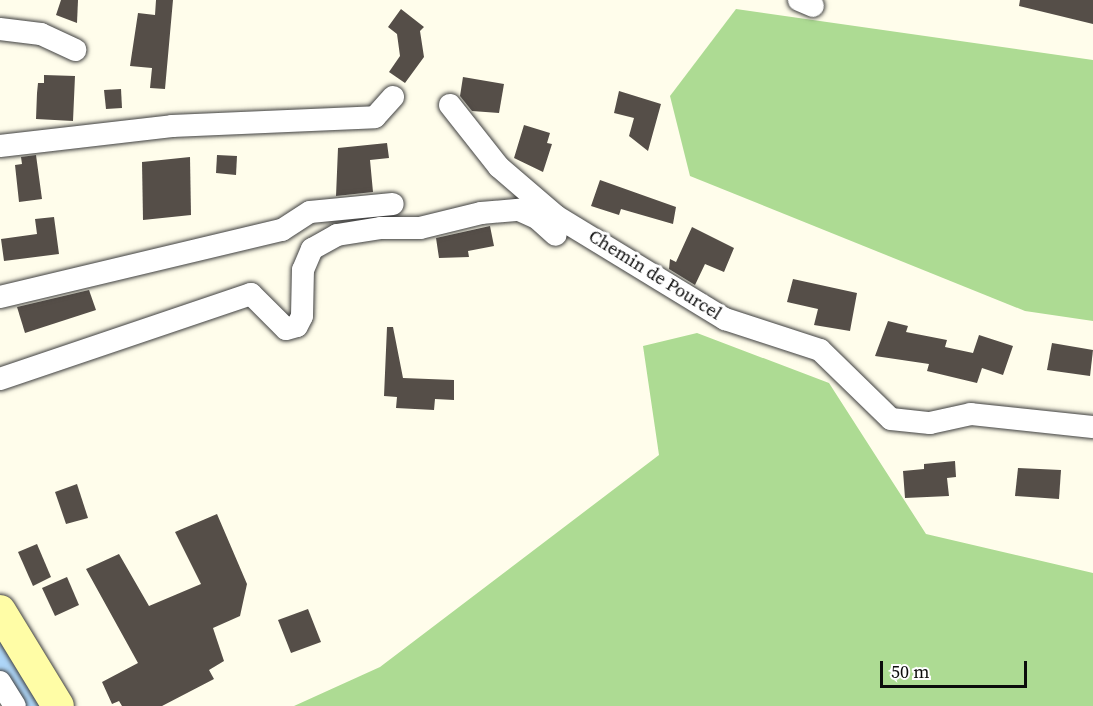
<!DOCTYPE html>
<style>
body{margin:0}
#map{position:relative;width:1093px;height:706px;overflow:hidden;background:#fffdeb;font-family:"Source Serif 4",serif}
div>[style]{position:absolute}
[style*='--x']{left:calc(var(--x)*1px);top:calc(var(--y)*1px);width:calc(var(--w)*1px);rotate:calc(var(--a)*1deg)}
.forest>*{inset:0;background:#addb93}
.canal>*{height:21px;margin:-10.5px;padding:0 10.5px;transform-origin:10.5px;border-radius:10.5px;background:#aed6f8}
.building>*{inset:0;background:#554e48}
.roads{filter:drop-shadow(0 0 2px #3f3f3f) drop-shadow(0 0 2px #3f3f3f)}
.minor>*{height:22px;margin:-11px;padding:0 11px;transform-origin:11px;border-radius:11px;background:#fff}
.secondary>*{height:32px;margin:-16px;padding:0 16px;transform-origin:16px;border-radius:16px;background:#fffda6}
span{translate:-50% -50%;white-space:nowrap;text-align:center;line-height:1.15;-webkit-text-stroke:6px #fff;paint-order:stroke}
.street-label{font-size:18px;color:#0c0c0c}
.scale{position:absolute;left:880px;top:661px;width:147px;height:27px;box-sizing:border-box;border:3px solid #0c0c0c;border-top:0;padding-left:8px;font-size:18px;line-height:21px;white-space:nowrap;color:#0c0c0c;-webkit-text-stroke:4px #fff;paint-order:stroke}
</style>
<div id="map">
<div class="forest">
<div style="clip-path:polygon(736px 9px,1093px 60px,1093px 321px,1025px 311px,690px 176px,670px 96px)"></div>
<div style="clip-path:polygon(697px 333px,829px 383px,926px 534px,1093px 573px,1093px 706px,294px 706px,380px 667px,659px 455px,643px 346px)"></div>
</div>
<div class="canal">
<div style="--x:0;--y:652;--w:63;--a:58.6"></div>
</div>
<div class="building">
<div style="clip-path:polygon(61px 0,78px 0,77px 23px,56px 15px)"></div>
<div style="clip-path:polygon(156px 0,173px 0,165px 89px,150px 88px,152px 68px,130px 66px,138px 13px,155px 15px)"></div>
<div style="clip-path:polygon(1020px 0,1093px 0,1093px 24px,1019px 6px)"></div>
<div style="clip-path:polygon(401px 9px,424px 27px,420px 31px,424px 57px,405px 83px,389px 72px,400px 56px,397px 34px,388px 27px)"></div>
<div style="clip-path:polygon(44px 75px,75px 76px,73px 121px,36px 119px,37px 93px,38px 83px,44px 83px)"></div>
<div style="clip-path:polygon(463px 77px,504px 84px,499px 113px,472px 111px,460px 96px)"></div>
<div style="clip-path:polygon(121px 89px,122px 108px,106px 109px,104px 90px)"></div>
<div style="clip-path:polygon(619px 91px,661px 104px,648px 151px,629px 136px,634px 118px,614px 113px)"></div>
<div style="clip-path:polygon(524px 125px,550px 133px,547px 143px,552px 144px,543px 172px,514px 158px)"></div>
<div style="clip-path:polygon(387px 143px,389px 158px,370px 160px,373px 192px,336px 196px,338px 148px)"></div>
<div style="clip-path:polygon(36px 155px,42px 199px,19px 202px,15px 165px,22px 164px,21px 157px)"></div>
<div style="clip-path:polygon(217px 155px,237px 156px,236px 175px,216px 173px)"></div>
<div style="clip-path:polygon(190px 157px,191px 215px,143px 220px,142px 162px)"></div>
<div style="clip-path:polygon(600px 180px,676px 207px,673px 224px,621px 209px,619px 215px,591px 206px)"></div>
<div style="clip-path:polygon(54px 217px,59px 254px,4px 261px,1px 239px,37px 234px,35px 219px)"></div>
<div style="clip-path:polygon(490px 226px,494px 246px,468px 251px,469px 257px,439px 258px,436px 238px)"></div>
<div style="clip-path:polygon(692px 227px,734px 248px,724px 272px,705px 264px,695px 285px,669px 269px,670px 259px,676px 262px)"></div>
<div style="clip-path:polygon(793px 279px,857px 293px,850px 331px,814px 325px,818px 309px,787px 302px)"></div>
<div style="clip-path:polygon(89px 290px,96px 310px,25px 333px,17px 307px)"></div>
<div style="clip-path:polygon(888px 321px,908px 326px,906px 332px,947px 340px,945px 347px,973px 353px,979px 335px,1013px 346px,1003px 375px,982px 368px,977px 383px,927px 371px,929px 364px,875px 356px)"></div>
<div style="clip-path:polygon(387px 327px,393px 327px,403px 378px,454px 380px,454px 400px,435px 399px,434px 410px,396px 408px,397px 397px,384px 396px)"></div>
<div style="clip-path:polygon(1052px 343px,1093px 350px,1090px 376px,1047px 370px)"></div>
<div style="clip-path:polygon(955px 461px,956px 477px,947px 478px,949px 496px,905px 498px,903px 471px,924px 469px,924px 464px)"></div>
<div style="clip-path:polygon(1018px 468px,1061px 470px,1059px 499px,1015px 496px)"></div>
<div style="clip-path:polygon(77px 484px,88px 518px,66px 524px,55px 492px)"></div>
<div style="clip-path:polygon(217px 514px,247px 584px,240px 616px,213px 628px,224px 661px,209px 670px,214px 679px,162px 706px,122px 706px,119px 701px,112px 704px,102px 682px,138px 663px,86px 569px,119px 554px,149px 606px,201px 584px,175px 532px)"></div>
<div style="clip-path:polygon(37px 544px,51px 577px,33px 586px,18px 552px)"></div>
<div style="clip-path:polygon(67px 577px,79px 605px,55px 616px,42px 588px)"></div>
<div style="clip-path:polygon(308px 609px,321px 642px,291px 653px,278px 620px)"></div>
</div>
<div class="roads">
<div class="minor">
<div style="--x:799;--y:0;--w:15;--a:23"></div>
<div style="--x:0;--y:29;--w:41;--a:7"></div>
<div style="--x:41;--y:34;--w:38;--a:25"></div>
<div style="--x:450;--y:105;--w:79;--a:51.7"></div>
<div style="--x:499;--y:167;--w:75;--a:40.7"></div>
<div style="--x:556;--y:216;--w:198;--a:31.4"></div>
<div style="--x:725;--y:319;--w:100;--a:18.1"></div>
<div style="--x:820;--y:350;--w:99;--a:44.2"></div>
<div style="--x:891;--y:419;--w:39;--a:6"></div>
<div style="--x:930;--y:423;--w:42;--a:-12.4"></div>
<div style="--x:971;--y:414;--w:123;--a:6.1"></div>
<div style="--x:0;--y:146;--w:173;--a:-6.6"></div>
<div style="--x:172;--y:126;--w:203;--a:-2.5"></div>
<div style="--x:375;--y:117;--w:27;--a:-48"></div>
<div style="--x:0;--y:297;--w:290;--a:-13.4"></div>
<div style="--x:282;--y:230;--w:33;--a:-33"></div>
<div style="--x:310;--y:212;--w:83;--a:-5.5"></div>
<div style="--x:0;--y:379;--w:265;--a:-18.7"></div>
<div style="--x:251;--y:294;--w:49;--a:45"></div>
<div style="--x:286;--y:329;--w:11;--a:-15"></div>
<div style="--x:297;--y:326;--w:11;--a:-63"></div>
<div style="--x:302;--y:316;--w:46;--a:-88.8"></div>
<div style="--x:303;--y:270;--w:23;--a:-67"></div>
<div style="--x:312;--y:249;--w:29;--a:-29"></div>
<div style="--x:337;--y:235;--w:45;--a:-9"></div>
<div style="--x:381;--y:228;--w:39;--a:0"></div>
<div style="--x:420;--y:228;--w:63;--a:-13.8"></div>
<div style="--x:481;--y:213;--w:38;--a:-5"></div>
<div style="--x:519;--y:210;--w:20;--a:24"></div>
<div style="--x:537;--y:218;--w:25;--a:42"></div>
<div style="--x:0;--y:682;--w:28;--a:58"></div>
</div>
<div class="secondary">
<div style="--x:0;--y:611;--w:111;--a:58.6"></div>
</div>
</div>
<div class="street-label">
<span style="left:655px;top:275px;rotate:32deg">Chemin de Pourcel</span>
</div>
<div class="scale">50 m</div>
</div>
